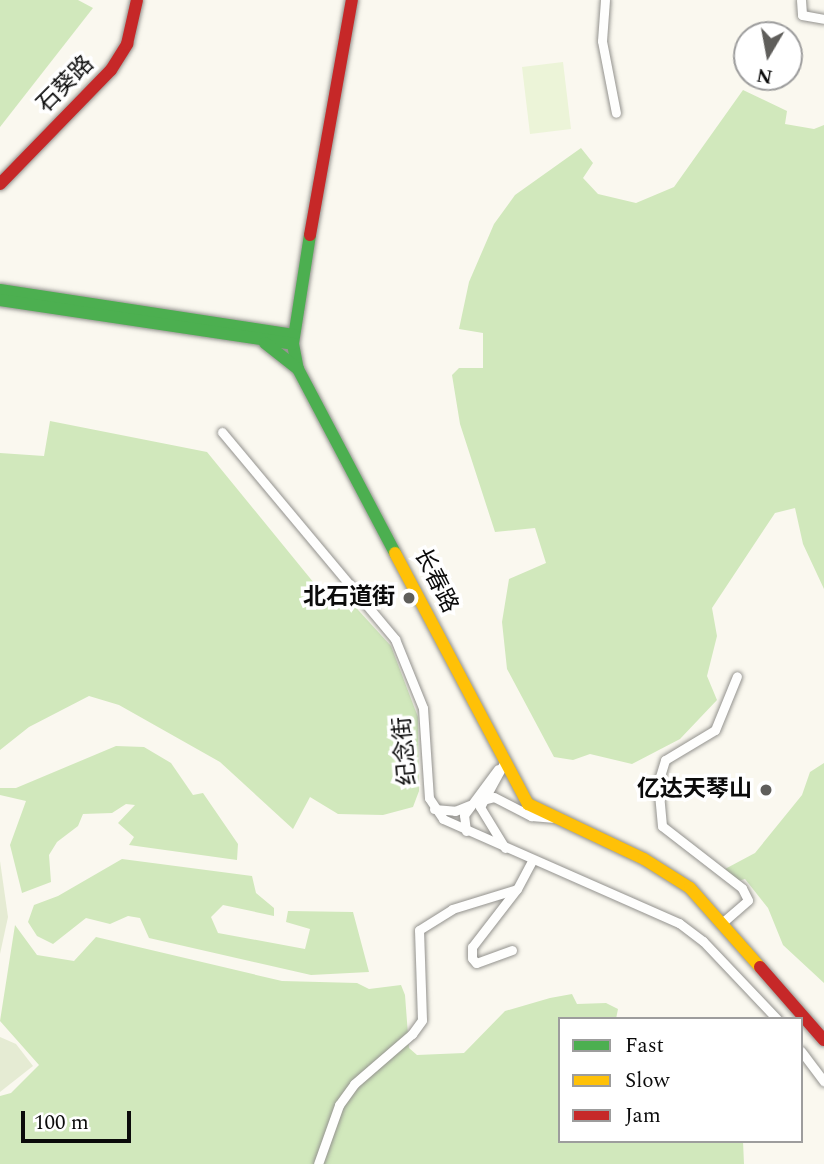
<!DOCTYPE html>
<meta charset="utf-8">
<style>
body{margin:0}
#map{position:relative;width:824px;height:1164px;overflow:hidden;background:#faf8ef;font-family:Spectral,"Noto Sans SC",serif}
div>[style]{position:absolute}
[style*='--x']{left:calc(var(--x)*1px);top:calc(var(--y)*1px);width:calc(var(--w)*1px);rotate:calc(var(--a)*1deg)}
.forest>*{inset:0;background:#d1e8bc}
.cemetery>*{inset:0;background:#e5ebd3}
.pitch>*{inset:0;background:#ecf4d8}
.roads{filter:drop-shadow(0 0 2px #93928e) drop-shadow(0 0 2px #93928e)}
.street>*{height:9px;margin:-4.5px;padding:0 4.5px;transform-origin:4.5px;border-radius:4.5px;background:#fefefd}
.fast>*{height:12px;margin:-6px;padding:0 6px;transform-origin:6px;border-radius:6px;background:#4caf50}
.slow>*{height:12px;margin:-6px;padding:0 6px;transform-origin:6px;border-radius:6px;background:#ffc107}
.jam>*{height:12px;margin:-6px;padding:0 6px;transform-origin:6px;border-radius:6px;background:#c62828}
.dots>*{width:19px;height:19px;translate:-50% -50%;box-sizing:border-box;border:4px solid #fff;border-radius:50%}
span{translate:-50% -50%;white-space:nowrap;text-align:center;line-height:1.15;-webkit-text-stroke:7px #fff;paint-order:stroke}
.street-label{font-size:23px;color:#0b0b0b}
.poi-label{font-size:23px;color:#0b0b0b;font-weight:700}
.right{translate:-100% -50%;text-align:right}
.legend{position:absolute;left:558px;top:1017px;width:245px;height:126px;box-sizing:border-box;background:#fff;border:2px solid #9d9d9d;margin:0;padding:9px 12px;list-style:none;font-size:21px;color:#0b0b0b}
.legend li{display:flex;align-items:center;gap:14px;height:35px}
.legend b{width:35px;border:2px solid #9d9d9d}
.north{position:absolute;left:733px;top:21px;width:70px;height:70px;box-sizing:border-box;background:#fff;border:2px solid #9d9d9d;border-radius:50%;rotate:190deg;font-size:19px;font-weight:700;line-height:28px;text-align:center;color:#0b0b0b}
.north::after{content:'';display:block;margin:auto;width:24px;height:32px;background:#5f5e5b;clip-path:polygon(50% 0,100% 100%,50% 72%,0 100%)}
.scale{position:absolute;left:21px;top:1111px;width:110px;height:32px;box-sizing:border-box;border:4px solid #0b0b0b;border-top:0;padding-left:9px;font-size:21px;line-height:24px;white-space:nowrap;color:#0b0b0b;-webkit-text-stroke:5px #fff;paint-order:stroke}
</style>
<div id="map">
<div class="forest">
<div style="clip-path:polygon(0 0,78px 0,93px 8px,0 127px)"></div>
<div style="clip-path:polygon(743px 90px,787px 111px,785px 124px,814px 129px,824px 125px,824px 589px,803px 544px,795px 508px,775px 513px,712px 608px,717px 636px,707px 676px,717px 700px,680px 739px,632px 764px,590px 754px,573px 760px,554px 757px,507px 669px,502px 622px,509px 579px,546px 563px,535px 528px,495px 532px,460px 424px,452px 375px,459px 368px,483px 368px,483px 333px,459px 329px,469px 282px,494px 224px,515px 195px,581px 148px,593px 163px,583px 178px,598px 194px,636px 203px,674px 187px)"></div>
<div style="clip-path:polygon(50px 421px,207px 452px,336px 610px,349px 600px,391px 646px,418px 717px,419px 791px,413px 807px,383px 815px,338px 814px,310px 797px,293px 829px,220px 762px,119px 705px,89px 696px,29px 727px,0 750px,0 453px,44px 456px)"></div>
<div style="clip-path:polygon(116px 746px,144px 747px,171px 763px,193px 795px,203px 793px,238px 844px,237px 860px,129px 845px,134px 837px,118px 823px,135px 805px,126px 804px,112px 813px,83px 814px,78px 826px,57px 842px,49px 855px,51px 882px,22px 893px,10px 845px,26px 801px,0 795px,0 788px,16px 788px)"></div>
<div style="clip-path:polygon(824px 763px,824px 983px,783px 945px,768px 908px,745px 879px,738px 881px,725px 869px,755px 853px,802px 795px,810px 772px)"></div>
<div style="clip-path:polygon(122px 859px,252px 876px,256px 893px,274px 908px,274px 916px,223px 905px,211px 917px,218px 933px,305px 949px,310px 929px,286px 922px,288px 911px,353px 912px,369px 972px,311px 975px,149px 938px,140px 918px,128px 916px,110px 924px,86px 918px,53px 944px,37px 936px,28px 922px,34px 905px,58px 896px)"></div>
<div style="clip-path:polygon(15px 925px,37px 955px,74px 961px,96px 937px,282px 981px,357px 983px,369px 989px,401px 985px,405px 995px,409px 1048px,417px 1055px,464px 1053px,505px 1011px,550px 998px,572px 994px,577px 1004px,606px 1003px,618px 1009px,616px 1019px,560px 1019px,560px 1141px,743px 1141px,744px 1164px,0 1164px,0 1096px,11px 1093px,39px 1065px,0 1021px)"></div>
</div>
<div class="cemetery">
<div style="clip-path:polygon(0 861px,8px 917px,0 954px)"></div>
<div style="clip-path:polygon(0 1037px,16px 1044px,33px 1066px,0 1092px)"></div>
</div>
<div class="pitch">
<div style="clip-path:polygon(563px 62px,571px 129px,530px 134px,522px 67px)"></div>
</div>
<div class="roads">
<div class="street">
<div style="--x:605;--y:0;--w:41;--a:94.2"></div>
<div style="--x:602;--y:41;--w:73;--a:79"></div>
<div style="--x:801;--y:0;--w:15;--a:86"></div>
<div style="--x:802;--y:15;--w:22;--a:10"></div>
<div style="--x:222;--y:432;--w:270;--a:50.1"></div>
<div style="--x:395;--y:639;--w:74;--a:67.9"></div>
<div style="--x:423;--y:708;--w:90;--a:86.2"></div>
<div style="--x:429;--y:798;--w:25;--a:56"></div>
<div style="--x:443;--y:819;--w:258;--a:23.8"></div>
<div style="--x:679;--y:923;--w:30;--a:37"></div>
<div style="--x:703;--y:941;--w:108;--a:46.5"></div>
<div style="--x:504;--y:763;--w:50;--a:118.6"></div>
<div style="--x:480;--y:807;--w:48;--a:58.6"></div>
<div style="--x:483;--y:800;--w:11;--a:-15"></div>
<div style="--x:494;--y:797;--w:42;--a:27.2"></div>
<div style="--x:531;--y:816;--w:21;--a:5"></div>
<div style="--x:434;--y:809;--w:21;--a:5"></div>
<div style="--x:455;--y:811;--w:16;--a:-22"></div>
<div style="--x:466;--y:831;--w:16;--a:-97"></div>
<div style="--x:464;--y:815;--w:57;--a:-53.5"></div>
<div style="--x:723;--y:922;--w:33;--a:-41"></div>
<div style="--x:748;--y:900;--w:13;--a:-117"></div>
<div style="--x:742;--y:888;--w:101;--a:-142.2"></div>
<div style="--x:662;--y:826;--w:43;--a:-95.3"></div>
<div style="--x:658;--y:783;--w:24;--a:-73"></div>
<div style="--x:665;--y:760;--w:58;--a:-31"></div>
<div style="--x:715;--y:730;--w:58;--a:-67.8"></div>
<div style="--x:512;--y:950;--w:38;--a:160"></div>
<div style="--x:476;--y:963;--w:6;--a:-129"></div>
<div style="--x:472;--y:958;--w:11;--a:-90"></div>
<div style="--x:472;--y:947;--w:72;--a:-52.3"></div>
<div style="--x:801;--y:1051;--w:38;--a:53"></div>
<div style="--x:318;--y:1164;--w:63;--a:-70.4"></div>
<div style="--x:339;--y:1105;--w:26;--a:-54"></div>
<div style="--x:354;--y:1084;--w:77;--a:-40.8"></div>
<div style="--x:412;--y:1034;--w:17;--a:-54"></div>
<div style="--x:422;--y:1020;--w:90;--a:-91.9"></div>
<div style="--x:419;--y:930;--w:39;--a:-32"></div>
<div style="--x:452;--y:909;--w:68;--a:-17.1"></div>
<div style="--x:517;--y:889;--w:32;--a:-62"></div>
</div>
<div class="fast">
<div style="--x:310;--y:235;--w:110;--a:98.9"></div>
<div style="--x:293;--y:344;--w:25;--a:79"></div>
<div style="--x:298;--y:369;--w:208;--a:62.2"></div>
<div style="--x:0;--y:290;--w:297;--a:8.7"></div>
<div style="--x:0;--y:300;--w:296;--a:8.5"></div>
<div style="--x:265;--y:343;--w:42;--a:38.2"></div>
</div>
<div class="slow">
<div style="--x:395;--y:553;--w:284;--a:62.1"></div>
<div style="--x:528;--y:804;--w:128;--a:25.4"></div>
<div style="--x:644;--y:859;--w:54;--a:32.2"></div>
<div style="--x:690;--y:888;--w:106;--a:48.5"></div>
</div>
<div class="jam">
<div style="--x:0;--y:184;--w:159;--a:-45.8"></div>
<div style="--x:111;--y:70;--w:31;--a:-58"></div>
<div style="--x:127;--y:44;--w:45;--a:-77.2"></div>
<div style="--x:310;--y:235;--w:239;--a:-79.9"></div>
<div style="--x:760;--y:967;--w:97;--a:48.8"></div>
</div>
</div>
<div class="dots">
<div style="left:409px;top:598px;background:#5f5e5b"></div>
<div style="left:766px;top:790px;background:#5f5e5b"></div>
</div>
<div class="street-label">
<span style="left:66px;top:85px;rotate:-45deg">石葵路</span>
<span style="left:435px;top:581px;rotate:63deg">长春路</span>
<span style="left:406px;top:751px;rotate:-95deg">纪念街</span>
</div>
<div class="poi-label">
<span class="right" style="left:395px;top:598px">北石道街</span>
<span class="right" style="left:752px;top:790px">亿达天琴山</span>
</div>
<ul class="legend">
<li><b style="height:9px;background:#4caf50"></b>Fast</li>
<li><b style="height:9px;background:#ffc107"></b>Slow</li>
<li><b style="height:9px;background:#c62828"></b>Jam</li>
</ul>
<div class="north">N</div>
<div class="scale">100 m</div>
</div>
